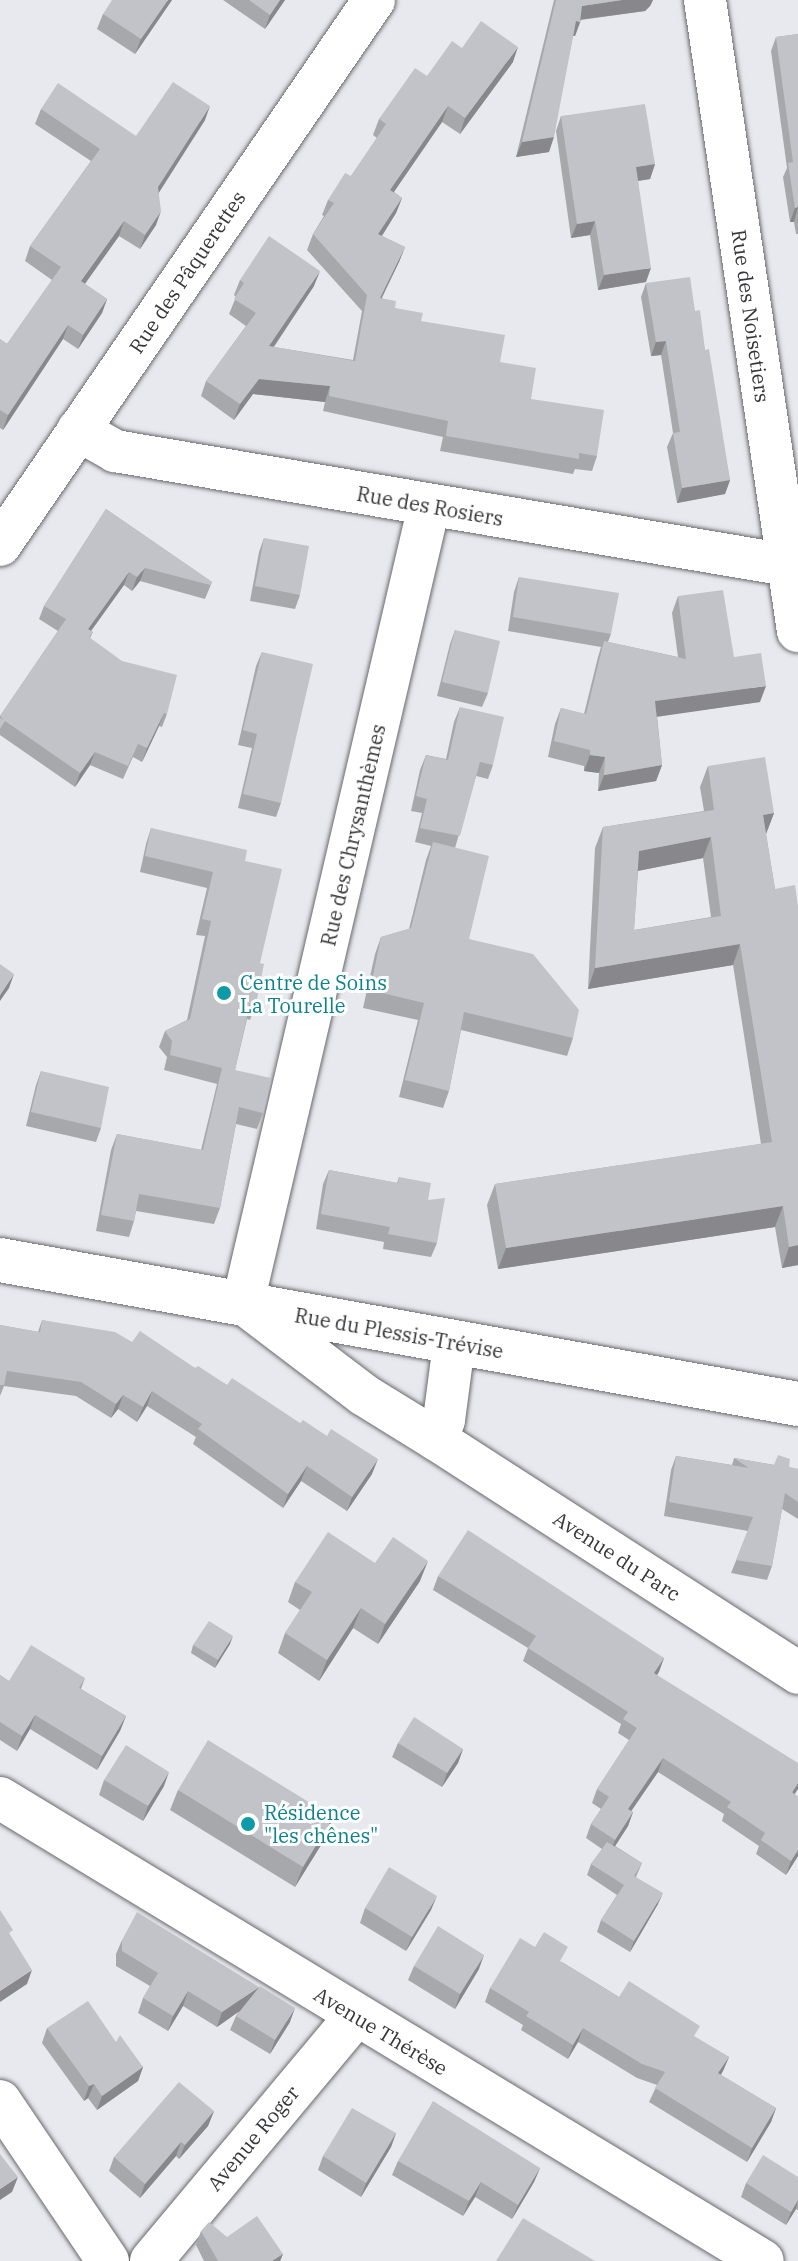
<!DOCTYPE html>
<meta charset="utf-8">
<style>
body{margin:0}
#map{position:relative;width:798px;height:2261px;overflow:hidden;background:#e8e9ee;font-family:"IBM Plex Serif",serif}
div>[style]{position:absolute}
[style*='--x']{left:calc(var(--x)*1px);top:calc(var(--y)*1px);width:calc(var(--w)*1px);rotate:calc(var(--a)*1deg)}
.roads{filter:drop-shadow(0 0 2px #69696e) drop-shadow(0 0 2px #69696e)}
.minor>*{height:42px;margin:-21px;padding:0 21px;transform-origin:21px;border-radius:21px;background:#fff}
.tertiary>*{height:44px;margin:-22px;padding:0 22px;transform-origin:22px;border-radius:22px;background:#fff}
.wall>*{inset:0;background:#a7a8ac}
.shaded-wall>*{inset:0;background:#88888c}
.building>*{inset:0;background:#c2c3c8}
.dots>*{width:22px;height:22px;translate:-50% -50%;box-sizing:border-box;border:4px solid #fff;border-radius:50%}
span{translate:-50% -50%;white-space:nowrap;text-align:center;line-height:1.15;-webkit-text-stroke:6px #fff;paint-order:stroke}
.street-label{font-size:20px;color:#363739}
.culture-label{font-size:20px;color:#0d838f}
.left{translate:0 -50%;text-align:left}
</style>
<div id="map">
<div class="roads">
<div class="minor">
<div style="--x:705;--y:0;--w:638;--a:81.62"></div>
<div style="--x:78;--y:430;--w:43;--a:29.6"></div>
<div style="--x:115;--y:451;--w:682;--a:9.63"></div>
<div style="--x:429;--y:506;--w:818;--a:103.14"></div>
<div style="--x:243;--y:1303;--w:152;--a:37.2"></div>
<div style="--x:364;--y:1395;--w:86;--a:31.7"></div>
<div style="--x:437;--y:1440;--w:21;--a:-71"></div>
<div style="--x:444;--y:1420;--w:77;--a:-82.5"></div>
<div style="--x:0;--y:545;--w:661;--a:-55.54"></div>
<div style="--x:437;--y:1440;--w:430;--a:32.8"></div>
<div style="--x:0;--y:1798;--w:892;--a:31.25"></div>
<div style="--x:0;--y:2101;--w:193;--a:56"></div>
<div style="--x:151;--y:2261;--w:319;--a:-50.1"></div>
</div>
<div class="tertiary">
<div style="--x:0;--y:1260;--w:811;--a:10.23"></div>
</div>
</div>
<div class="wall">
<div style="clip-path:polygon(172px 0,135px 54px,97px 29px,103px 14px)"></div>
<div style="clip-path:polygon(223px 0,285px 0,265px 29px)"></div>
<div style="clip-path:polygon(554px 0,653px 0,650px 6px,645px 11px,581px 20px,575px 36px,573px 36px,549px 152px,516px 157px)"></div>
<div style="clip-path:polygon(798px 34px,798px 234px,796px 234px,794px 222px,790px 222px,783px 177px,787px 168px,771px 51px,776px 37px)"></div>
<div style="clip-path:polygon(462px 48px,513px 62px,460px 134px,442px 122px,394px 192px,402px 198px,396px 213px,382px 236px,405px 247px,399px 262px,382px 298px,395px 308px,500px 362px,531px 399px,597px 456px,592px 471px,575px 469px,573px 474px,440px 451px,443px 437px,323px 411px,325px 402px,253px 394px,234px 420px,201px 396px,206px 381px,246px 326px,229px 314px,236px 297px,234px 295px,240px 280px,314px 286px,274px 347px,353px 360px,362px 311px,307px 250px,313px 234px,324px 216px,322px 215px,328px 200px,351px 176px,377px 138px,373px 135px,379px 119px,427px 76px)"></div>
<div style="clip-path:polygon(41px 109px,136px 136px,205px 120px,159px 192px,156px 225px,140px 249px,119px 236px,85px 284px,107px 299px,102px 313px,78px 349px,63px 339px,3px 430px,0 428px,0 339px,7px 344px,52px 280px,25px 261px,30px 246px,91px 161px,35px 124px)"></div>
<div style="clip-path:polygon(561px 116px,655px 164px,650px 179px,638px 181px,646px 282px,598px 290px,590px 235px,571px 238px,556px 131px)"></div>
<div style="clip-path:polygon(646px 283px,695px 311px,705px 350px,730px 480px,725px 494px,677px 503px,667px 447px,673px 433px,661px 355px,651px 356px,641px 297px)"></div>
<div style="clip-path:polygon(106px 509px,212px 582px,205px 599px,140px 581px,132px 591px,124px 585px,91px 631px,93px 632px,90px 638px,167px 714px,162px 727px,159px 726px,142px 762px,133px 757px,123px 779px,90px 765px,75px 787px,0 735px,0 716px,58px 631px,39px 619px,44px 606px)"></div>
<div style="clip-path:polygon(264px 538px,300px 595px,295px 609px,250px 601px,259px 552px)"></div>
<div style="clip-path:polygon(519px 577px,611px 634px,608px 642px,678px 657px,672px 613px,678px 596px,734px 657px,760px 702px,657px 716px,662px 765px,656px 781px,598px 791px,599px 773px,584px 771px,584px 766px,548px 757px,555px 724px,561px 708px,584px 714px,598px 657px,601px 647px,508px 631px,514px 592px)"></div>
<div style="clip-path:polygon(455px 630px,488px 693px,482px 707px,437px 696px,450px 644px)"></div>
<div style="clip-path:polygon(262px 652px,281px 803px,276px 817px,238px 808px,252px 748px,238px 745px,256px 666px)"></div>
<div style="clip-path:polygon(460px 707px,493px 765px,488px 779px,476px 776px,455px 848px,469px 939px,573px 1038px,567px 1056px,461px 1030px,449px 1091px,443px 1108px,399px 1097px,418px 1020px,363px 1008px,375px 954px,381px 937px,409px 929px,426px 860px,431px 846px,415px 842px,422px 813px,411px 811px,420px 770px,426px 755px,446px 759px,454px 722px)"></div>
<div style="clip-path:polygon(evenodd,708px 766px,774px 813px,766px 834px,775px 889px,798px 906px,798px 1265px,782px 1268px,775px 1227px,498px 1269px,487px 1205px,495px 1184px,761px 1144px,733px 965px,588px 989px,595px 848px,603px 827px,704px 811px,700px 787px,708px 766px,703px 858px,711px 917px,634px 930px,638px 871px,703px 858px)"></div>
<div style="clip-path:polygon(151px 828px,245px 861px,260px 963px,256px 1004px,250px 1020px,247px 1019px,235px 1070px,263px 1113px,257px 1129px,236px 1124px,220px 1208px,214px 1224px,136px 1211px,134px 1221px,129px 1237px,96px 1231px,111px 1150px,117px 1134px,201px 1150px,217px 1084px,164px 1070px,167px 1057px,159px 1047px,165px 1031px,187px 1020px,205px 936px,196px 935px,207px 888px,140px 872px,146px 844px)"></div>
<div style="clip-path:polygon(41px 1071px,101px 1128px,96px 1142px,26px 1126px,36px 1085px)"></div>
<div style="clip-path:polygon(329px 1170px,397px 1183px,399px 1177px,428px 1200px,437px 1243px,431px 1257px,383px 1249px,384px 1242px,316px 1229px,323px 1184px)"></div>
<div style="clip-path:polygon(42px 1320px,132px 1342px,195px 1368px,227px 1385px,372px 1474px,347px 1511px,301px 1481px,283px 1508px,193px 1444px,196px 1437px,147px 1406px,137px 1422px,118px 1409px,111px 1418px,76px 1396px,4px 1386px,0 1396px,0 1325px,38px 1332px)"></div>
<div style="clip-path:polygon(676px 1456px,732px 1465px,734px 1458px,798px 1469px,798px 1519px,782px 1509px,772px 1566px,767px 1580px,731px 1573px,748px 1531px,664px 1516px,671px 1470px)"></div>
<div style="clip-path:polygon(375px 1563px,420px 1581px,378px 1644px,353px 1628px,319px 1681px,278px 1653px,285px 1633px,300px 1610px,288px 1602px,295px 1582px)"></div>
<div style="clip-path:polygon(438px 1576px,664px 1658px,657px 1675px,798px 1797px,798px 1856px,786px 1875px,756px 1854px,759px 1846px,722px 1821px,724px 1814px,658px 1772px,631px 1811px,633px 1812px,628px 1826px,615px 1846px,642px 1863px,636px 1877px,658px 1904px,630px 1952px,597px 1932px,601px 1920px,617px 1895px,587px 1875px,591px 1864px,602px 1849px,586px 1838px,591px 1824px,601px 1809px,592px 1803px,597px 1789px,629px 1740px,618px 1733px,621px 1724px,523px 1661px,528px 1648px,433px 1590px)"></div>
<div style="clip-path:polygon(230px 1644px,215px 1668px,191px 1653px,193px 1645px)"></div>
<div style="clip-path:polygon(0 1675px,9px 1681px,85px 1678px,81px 1689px,126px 1716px,120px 1731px,97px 1770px,30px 1729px,17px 1751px,0 1740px)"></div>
<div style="clip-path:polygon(398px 1743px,463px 1749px,458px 1763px,442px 1787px,392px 1757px)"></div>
<div style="clip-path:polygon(104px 1780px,164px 1786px,143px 1821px,99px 1795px)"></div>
<div style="clip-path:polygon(178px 1790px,326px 1837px,295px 1887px,170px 1810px)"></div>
<div style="clip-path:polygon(365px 1908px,431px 1910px,406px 1951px,360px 1923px)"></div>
<div style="clip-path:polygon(122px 1940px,290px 2022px,270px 2054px,230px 2030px,236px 2016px,239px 2011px,217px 2027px,183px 2006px,168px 2031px,138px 2013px,143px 1998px,150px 1986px,116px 1966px,116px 1954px)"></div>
<div style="clip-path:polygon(562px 1962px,619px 1997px,696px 2038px,729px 2057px,721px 2075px,776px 2108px,771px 2122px,747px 2162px,649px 2102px,657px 2085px,637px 2078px,578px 2042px,568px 2059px,521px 2030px,523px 2025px,485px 2002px,490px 1988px)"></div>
<div style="clip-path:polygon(414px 1966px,479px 1969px,455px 2009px,408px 1980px)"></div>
<div style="clip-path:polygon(47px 2028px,116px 2042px,143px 2067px,138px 2081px,97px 2110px,88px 2098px,84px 2101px,42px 2043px)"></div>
<div style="clip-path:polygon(214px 2111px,208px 2126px,179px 2159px,176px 2156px,140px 2198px,109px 2171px,114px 2157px)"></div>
<div style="clip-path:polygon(396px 2133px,391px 2147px,361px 2197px,318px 2170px,323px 2156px)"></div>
<div style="clip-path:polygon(398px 2161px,540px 2168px,534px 2182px,512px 2219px,475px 2197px,463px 2216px,392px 2175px)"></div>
<div style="clip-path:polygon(798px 2177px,798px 2210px,796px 2209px,786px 2225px,741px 2197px,746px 2183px)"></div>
<div style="clip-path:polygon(201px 2231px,227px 2237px,283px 2254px,280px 2261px,204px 2261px,196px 2245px)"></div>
</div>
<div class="shaded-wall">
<div style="clip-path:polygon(168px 0,172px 0,135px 54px,141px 39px)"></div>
<div style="clip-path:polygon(280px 0,285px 0,265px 29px,270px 15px)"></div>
<div style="clip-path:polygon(622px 0,653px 0,650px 6px,645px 11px,577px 20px,582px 6px)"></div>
<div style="clip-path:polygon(576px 21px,580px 22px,575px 36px,571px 35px)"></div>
<div style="clip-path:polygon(518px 47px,513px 62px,460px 134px,465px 118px)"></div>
<div style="clip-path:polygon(210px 106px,205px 120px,153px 202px,158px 187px)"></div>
<div style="clip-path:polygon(448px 106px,442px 122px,384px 206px,390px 190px)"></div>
<div style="clip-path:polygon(554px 137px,549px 152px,516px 157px,522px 142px)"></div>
<div style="clip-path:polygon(655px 164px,650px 179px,631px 182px,636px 167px)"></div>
<div style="clip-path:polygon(402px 198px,396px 213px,373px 250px,378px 234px)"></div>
<div style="clip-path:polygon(798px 207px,794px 222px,790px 222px,795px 208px)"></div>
<div style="clip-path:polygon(161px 211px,156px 225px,140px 249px,145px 235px)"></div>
<div style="clip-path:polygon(124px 221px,119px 236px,76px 296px,81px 281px)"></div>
<div style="clip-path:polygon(595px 221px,590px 235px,571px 238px,577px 224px)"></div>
<div style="clip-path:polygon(405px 247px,399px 262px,374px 313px,380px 298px)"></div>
<div style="clip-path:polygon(651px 268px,646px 282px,598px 290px,604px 275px)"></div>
<div style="clip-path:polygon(320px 271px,314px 286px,264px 361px,269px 346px)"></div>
<div style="clip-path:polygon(107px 299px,102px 313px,78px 349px,83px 335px)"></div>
<div style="clip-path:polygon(68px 325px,63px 339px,3px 430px,8px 415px)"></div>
<div style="clip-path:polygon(666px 341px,661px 355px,651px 356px,656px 342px)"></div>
<div style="clip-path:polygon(259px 379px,330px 386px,325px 402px,253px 394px,234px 420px,240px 404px)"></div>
<div style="clip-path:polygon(730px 480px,725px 494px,677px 503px,682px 488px)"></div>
<div style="clip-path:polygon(145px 568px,140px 581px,132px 591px,137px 577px)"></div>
<div style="clip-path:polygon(129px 572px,124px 585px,83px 642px,88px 629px)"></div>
<div style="clip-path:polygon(766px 686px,760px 702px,649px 718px,655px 701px)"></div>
<div style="clip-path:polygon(164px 713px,159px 726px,142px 762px,147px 748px)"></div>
<div style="clip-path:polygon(95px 752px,90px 765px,75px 787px,80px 773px)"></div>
<div style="clip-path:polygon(590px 755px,605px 757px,599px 773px,584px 771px)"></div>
<div style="clip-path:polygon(662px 765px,656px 781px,598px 791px,604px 775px)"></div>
<div style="clip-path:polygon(774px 813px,766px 834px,763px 815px)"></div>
<div style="clip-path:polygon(711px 837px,703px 858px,632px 872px,639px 851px)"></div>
<div style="clip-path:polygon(740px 944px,733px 965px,588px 989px,595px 968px)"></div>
<div style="clip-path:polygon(14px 974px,9px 988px,0 1001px,0 995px)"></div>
<div style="clip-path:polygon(783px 1206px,775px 1227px,498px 1269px,506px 1248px)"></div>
<div style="clip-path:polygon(798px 1245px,798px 1265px,782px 1268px,789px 1247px)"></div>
<div style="clip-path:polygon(152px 1391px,147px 1406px,137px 1422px,143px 1407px)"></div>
<div style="clip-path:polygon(123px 1395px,118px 1409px,111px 1418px,116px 1404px)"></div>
<div style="clip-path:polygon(378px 1459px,372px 1474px,347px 1511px,352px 1497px)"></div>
<div style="clip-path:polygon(307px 1466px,301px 1481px,283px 1508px,288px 1494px)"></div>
<div style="clip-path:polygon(428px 1561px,420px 1581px,378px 1644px,385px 1624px)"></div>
<div style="clip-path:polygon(361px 1608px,353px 1628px,319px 1681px,327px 1660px)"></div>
<div style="clip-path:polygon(233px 1636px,230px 1644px,215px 1668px,218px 1660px)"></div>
<div style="clip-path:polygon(664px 1658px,659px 1672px,649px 1687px,654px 1673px)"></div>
<div style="clip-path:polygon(35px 1715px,30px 1729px,17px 1751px,22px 1736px)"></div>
<div style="clip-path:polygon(126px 1716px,120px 1731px,97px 1770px,102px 1756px)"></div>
<div style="clip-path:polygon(463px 1749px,458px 1763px,442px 1787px,447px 1773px)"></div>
<div style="clip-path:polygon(663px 1758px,658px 1772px,623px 1823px,628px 1809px)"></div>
<div style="clip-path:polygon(169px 1772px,164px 1786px,143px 1821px,148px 1806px)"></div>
<div style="clip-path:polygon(798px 1783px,798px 1789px,787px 1806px,792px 1792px)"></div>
<div style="clip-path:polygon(633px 1812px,628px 1826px,610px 1854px,615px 1840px)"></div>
<div style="clip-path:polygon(333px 1817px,326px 1837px,295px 1887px,303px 1867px)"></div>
<div style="clip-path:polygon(798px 1850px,798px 1856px,786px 1875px,791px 1861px)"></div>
<div style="clip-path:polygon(663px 1893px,658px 1904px,630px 1952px,634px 1941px)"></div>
<div style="clip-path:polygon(437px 1896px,431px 1910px,406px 1951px,412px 1937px)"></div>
<div style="clip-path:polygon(484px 1955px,479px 1969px,455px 2009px,460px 1994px)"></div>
<div style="clip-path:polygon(32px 1970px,27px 1984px,0 2002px,0 1991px)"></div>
<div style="clip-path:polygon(259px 1987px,254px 2001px,217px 2027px,222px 2012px)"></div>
<div style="clip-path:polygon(188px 1991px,183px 2006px,168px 2031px,173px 2016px)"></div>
<div style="clip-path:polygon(295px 2008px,290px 2022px,270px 2054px,275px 2040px)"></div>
<div style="clip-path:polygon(583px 2028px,578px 2042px,568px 2059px,573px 2045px)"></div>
<div style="clip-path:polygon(729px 2057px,723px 2071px,713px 2087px,718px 2073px)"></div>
<div style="clip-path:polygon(143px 2067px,138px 2081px,97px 2110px,102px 2096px)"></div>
<div style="clip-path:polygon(94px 2084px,88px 2098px,84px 2101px,89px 2086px)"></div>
<div style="clip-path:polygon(776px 2108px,771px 2122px,747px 2162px,752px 2148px)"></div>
<div style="clip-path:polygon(214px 2111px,208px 2126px,179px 2159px,185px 2145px)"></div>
<div style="clip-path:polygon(396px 2133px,391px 2147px,361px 2197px,366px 2183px)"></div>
<div style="clip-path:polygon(181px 2142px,176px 2156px,140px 2198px,145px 2184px)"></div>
<div style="clip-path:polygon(540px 2168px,534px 2182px,512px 2219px,518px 2205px)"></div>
<div style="clip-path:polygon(18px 2177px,12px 2192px,0 2200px,0 2189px)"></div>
<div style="clip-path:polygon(481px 2182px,475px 2197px,463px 2216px,469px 2201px)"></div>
<div style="clip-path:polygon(798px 2200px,796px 2209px,786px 2225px,791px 2212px)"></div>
<div style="clip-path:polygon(283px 2254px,280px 2261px,272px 2261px)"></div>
</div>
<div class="building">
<div style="clip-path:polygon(112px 0,168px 0,141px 39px,103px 14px)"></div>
<div style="clip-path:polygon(249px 0,280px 0,270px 15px)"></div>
<div style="clip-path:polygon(556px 0,622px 0,582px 6px,580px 22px,576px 21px,554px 137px,522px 142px)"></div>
<div style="clip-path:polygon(481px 21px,518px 47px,465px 118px,448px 106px,390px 190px,402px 198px,378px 234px,405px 247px,380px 298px,396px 301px,395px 308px,423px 313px,421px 321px,505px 335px,500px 362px,536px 368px,531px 399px,604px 410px,597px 456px,579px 453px,579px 459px,446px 436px,448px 421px,329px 396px,330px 386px,259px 379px,240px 404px,206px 381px,256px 313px,234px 299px,244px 283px,240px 280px,269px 236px,320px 271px,269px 346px,355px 361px,367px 295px,313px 234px,334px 203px,328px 200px,345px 173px,351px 176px,386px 124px,379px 119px,415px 68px,427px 76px,452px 41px,462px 48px)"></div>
<div style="clip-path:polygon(798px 34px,798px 207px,795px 208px,788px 163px,793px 162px,776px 37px)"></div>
<div style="clip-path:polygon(173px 82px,210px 106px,158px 187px,161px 211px,145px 235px,124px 221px,81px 281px,107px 299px,83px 335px,68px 325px,8px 415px,0 410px,0 339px,7px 344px,61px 267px,30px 246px,100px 149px,41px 109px,58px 83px,136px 136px)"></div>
<div style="clip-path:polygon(645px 104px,655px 164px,636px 167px,651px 268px,604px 275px,595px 221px,577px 224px,561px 116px)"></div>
<div style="clip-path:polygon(690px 277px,695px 311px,700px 310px,705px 350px,709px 349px,730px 480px,682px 488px,673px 433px,680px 432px,666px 341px,656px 342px,646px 283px)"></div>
<div style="clip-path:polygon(106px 509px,212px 582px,210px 585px,145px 568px,137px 577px,129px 572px,88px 629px,93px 632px,89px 637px,122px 661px,177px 675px,167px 714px,164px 713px,147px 748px,138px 744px,128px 766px,95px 752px,80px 773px,5px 721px,0 729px,0 718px,4px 720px,0 716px,66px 619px,44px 606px)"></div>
<div style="clip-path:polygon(264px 538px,309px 546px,300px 595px,255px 586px)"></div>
<div style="clip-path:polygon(519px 577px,619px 593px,611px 634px,513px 617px)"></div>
<div style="clip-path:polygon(723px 590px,734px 657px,761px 653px,766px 686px,655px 701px,662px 765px,604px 775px,605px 757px,590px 755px,590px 750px,554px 741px,561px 708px,586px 714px,604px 641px,686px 659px,678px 596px)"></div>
<div style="clip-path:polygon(455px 630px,500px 641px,488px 693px,442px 682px)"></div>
<div style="clip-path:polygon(262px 652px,313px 664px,281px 803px,243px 794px,257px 734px,243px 730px)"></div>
<div style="clip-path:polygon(460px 707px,504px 717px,493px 765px,480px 762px,460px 836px,420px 828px,427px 799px,416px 796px,426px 755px,448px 760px)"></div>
<div style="clip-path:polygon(evenodd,765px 757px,774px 813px,763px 815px,775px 889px,795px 885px,798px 906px,798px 1245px,789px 1247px,783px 1206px,506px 1248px,495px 1184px,772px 1142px,740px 944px,595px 968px,603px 827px,714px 810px,708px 766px,765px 757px,711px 837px,721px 916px,634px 930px,639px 851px,711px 837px)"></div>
<div style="clip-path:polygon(151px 828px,247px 850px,245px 861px,282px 869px,260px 963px,264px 964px,256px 1004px,250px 1003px,235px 1070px,271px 1078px,263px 1113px,239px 1107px,220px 1208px,139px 1194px,134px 1221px,101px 1215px,117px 1134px,203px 1150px,222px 1068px,170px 1055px,172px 1041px,165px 1031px,190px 1019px,211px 921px,202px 919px,213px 872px,145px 856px)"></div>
<div style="clip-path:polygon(433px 842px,489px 856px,469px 939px,533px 954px,579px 1010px,573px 1038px,464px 1012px,449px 1091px,405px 1080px,424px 1003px,370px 990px,381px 937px,411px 928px)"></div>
<div style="clip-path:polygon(0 964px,14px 974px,0 995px)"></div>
<div style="clip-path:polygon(41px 1071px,109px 1087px,101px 1128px,31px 1112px)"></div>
<div style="clip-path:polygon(329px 1170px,398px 1183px,399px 1177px,431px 1183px,428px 1200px,445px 1198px,437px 1243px,388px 1234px,390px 1227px,321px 1214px)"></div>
<div style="clip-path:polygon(42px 1320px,115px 1332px,132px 1342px,140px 1331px,195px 1368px,198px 1366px,227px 1385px,232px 1378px,300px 1423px,303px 1420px,327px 1436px,331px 1429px,378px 1459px,352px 1497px,307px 1466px,288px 1494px,198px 1429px,202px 1424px,152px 1391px,143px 1407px,123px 1395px,116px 1404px,81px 1382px,7px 1371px,4px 1385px,0 1385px,0 1325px,40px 1332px)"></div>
<div style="clip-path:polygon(778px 1455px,790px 1459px,789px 1467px,798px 1469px,798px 1502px,785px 1493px,772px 1566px,736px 1560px,753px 1517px,669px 1502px,676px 1456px,749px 1468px,734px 1458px,774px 1465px)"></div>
<div style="clip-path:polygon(468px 1530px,664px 1658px,654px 1673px,798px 1763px,798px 1783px,792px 1792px,798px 1797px,798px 1850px,791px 1861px,761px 1840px,765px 1833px,727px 1807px,731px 1802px,663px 1758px,628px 1809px,633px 1812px,615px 1840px,591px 1824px,609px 1797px,597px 1789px,637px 1728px,623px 1719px,628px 1712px,528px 1648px,536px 1636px,438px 1576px)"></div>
<div style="clip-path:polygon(328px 1532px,375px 1563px,393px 1537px,428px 1561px,385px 1624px,361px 1608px,327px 1660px,285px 1633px,312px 1592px,295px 1582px)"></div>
<div style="clip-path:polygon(209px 1621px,233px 1636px,218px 1660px,193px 1645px)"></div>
<div style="clip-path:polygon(31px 1645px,85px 1678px,79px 1688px,126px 1716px,102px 1756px,35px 1715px,22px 1736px,0 1722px,0 1675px,9px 1681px)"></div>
<div style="clip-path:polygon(414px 1717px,463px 1749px,447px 1773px,398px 1743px)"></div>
<div style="clip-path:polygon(208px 1740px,333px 1817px,303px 1867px,178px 1790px)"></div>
<div style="clip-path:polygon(126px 1745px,169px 1772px,148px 1806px,104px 1780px)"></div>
<div style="clip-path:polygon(607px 1842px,642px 1863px,634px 1876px,663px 1893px,634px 1941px,601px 1920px,624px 1885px,591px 1864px)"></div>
<div style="clip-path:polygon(389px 1867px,437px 1896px,412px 1937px,365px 1908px)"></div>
<div style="clip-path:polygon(0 1910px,13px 1930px,9px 1933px,32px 1970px,0 1991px)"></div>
<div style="clip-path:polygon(137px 1912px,259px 1987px,222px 2012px,188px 1991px,173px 2016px,143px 1998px,158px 1973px,122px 1951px,122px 1940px)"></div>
<div style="clip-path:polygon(438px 1926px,484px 1955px,460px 1994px,414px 1966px)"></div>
<div style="clip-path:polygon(544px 1932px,568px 1947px,560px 1961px,619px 1997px,629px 1981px,700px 2026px,694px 2036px,729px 2057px,718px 2073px,776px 2108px,752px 2148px,655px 2088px,665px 2072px,642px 2064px,583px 2028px,573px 2045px,526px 2016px,529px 2012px,490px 1988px,520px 1938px,535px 1947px)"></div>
<div style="clip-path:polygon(260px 1986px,295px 2008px,275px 2040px,236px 2016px)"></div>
<div style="clip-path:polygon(88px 2001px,116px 2042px,120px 2035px,143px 2067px,102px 2096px,94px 2084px,89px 2086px,47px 2028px)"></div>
<div style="clip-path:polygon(179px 2082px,214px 2111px,185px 2145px,181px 2142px,145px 2184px,114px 2157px)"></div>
<div style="clip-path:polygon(433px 2101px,540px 2168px,518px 2205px,481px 2182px,469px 2201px,398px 2161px)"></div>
<div style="clip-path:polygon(352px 2108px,396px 2133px,366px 2183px,323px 2156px)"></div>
<div style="clip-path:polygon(0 2154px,18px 2177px,0 2189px)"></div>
<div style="clip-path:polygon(763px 2155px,798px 2177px,798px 2200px,791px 2212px,746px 2183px)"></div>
<div style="clip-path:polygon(257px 2216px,283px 2254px,272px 2261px,218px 2261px,201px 2231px,209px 2222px,227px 2237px)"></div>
<div style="clip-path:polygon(523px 2218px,595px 2261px,496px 2261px)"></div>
</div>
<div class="dots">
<div style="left:224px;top:993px;background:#0f9aa8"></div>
<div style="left:248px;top:1824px;background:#0f9aa8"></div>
</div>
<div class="street-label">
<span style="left:187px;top:272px;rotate:-56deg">Rue des Pâquerettes</span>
<span style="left:751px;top:316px;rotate:82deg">Rue des Noisetiers</span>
<span style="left:430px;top:506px;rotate:10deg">Rue des Rosiers</span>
<span style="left:353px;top:835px;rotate:-77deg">Rue des Chrysanthèmes</span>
<span style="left:399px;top:1333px;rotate:10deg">Rue du Plessis-Trévise</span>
<span style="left:617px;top:1556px;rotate:33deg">Avenue du Parc</span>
<span style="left:381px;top:2031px;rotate:31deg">Avenue Thérèse</span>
<span style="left:253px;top:2138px;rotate:-50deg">Avenue Roger</span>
</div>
<div class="culture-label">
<span class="left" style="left:240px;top:994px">Centre de Soins<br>La Tourelle</span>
<span class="left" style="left:264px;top:1824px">Résidence<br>"les chênes"</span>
</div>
</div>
